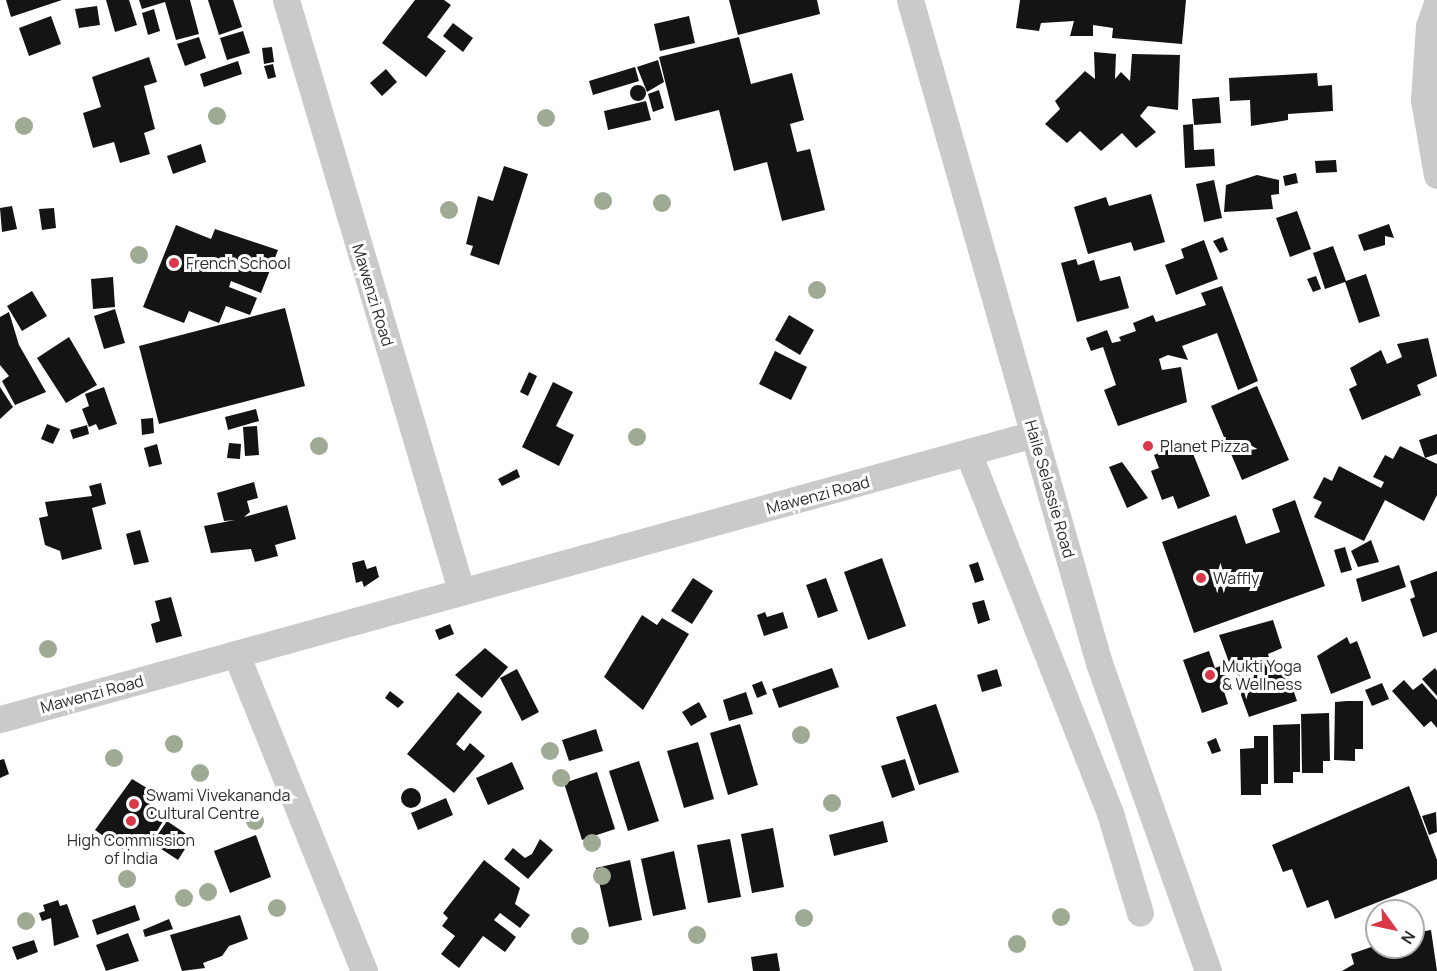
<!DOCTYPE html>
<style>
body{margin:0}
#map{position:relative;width:1437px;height:971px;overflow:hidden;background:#fff;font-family:Manrope,sans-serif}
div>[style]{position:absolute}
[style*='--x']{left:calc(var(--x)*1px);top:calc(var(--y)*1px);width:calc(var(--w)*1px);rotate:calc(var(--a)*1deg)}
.building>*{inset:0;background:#141414}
.round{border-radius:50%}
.minor>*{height:27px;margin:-13.5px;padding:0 13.5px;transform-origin:13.5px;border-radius:13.5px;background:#cacaca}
.trees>*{width:18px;height:18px;margin:-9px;border-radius:50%;background:#9faa94}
.dots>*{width:16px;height:16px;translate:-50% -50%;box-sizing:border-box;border:3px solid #fff;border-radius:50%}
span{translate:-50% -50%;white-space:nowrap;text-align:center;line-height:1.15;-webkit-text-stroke:6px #fff;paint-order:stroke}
.poi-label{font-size:16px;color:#2d2d2d}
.left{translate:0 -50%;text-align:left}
.street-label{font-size:16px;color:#2d2d2d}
.north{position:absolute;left:1365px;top:899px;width:60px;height:60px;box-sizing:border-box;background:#fff;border:2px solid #ababab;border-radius:50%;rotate:123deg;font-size:16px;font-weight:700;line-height:24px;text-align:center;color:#2d2d2d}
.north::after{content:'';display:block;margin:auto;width:21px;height:27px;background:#da3848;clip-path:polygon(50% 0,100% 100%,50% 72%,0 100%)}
</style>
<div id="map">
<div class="building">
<div style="clip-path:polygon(6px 0,62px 0,11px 17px)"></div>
<div style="clip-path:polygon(106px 0,129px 0,137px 25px,115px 32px)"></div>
<div style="clip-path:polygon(139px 0,190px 0,199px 34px,176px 40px,165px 2px,142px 9px)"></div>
<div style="clip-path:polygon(208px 0,233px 0,242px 27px,219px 35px)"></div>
<div style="clip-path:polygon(415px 0,444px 0,451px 5px,427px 37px,446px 51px,426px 77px,382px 43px)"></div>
<div style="clip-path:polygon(729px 0,817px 0,820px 14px,738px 35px)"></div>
<div style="clip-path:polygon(1020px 0,1186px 0,1182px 44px,1112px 38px,1113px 28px,1093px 25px,1093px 36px,1070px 36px,1074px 21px,1041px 23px,1039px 31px,1016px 28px)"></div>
<div style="clip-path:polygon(97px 6px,100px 25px,79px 28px,75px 9px)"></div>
<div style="clip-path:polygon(154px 9px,160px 31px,148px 35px,142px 13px)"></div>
<div style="clip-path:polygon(51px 16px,61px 44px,29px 56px,19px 28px)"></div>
<div style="clip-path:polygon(689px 16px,695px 43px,660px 51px,654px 24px)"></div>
<div style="clip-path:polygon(453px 23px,473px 38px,463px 52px,443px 36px)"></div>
<div style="clip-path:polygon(243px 31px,250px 53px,227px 60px,220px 38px)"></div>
<div style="clip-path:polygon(199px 37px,206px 58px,185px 66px,177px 44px)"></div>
<div style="clip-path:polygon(739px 37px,751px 84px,792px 73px,804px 120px,790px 124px,797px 152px,810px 149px,825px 210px,782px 221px,767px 162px,734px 171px,719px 110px,675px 121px,659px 57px)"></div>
<div style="clip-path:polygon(272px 47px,274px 62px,264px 64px,262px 48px)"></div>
<div style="clip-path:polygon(1094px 52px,1116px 54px,1115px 79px,1121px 72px,1130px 81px,1132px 54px,1180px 55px,1178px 110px,1148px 106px,1140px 116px,1156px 132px,1136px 148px,1122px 133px,1101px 151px,1080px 131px,1067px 143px,1045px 124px,1060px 109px,1055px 101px,1085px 71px,1095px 79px)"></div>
<div style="clip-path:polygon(149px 57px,157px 82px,144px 86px,155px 129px,144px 133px,150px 154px,120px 163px,114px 142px,93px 148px,83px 113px,101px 107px,92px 77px)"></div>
<div style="clip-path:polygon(658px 60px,664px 82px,647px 92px,637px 67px)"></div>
<div style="clip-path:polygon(238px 61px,242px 74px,204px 87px,200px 74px)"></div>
<div style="clip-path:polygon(273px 64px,276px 77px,268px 79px,264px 66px)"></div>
<div style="clip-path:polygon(635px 67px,639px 81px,593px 95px,589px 81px)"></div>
<div style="clip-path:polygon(386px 69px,397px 82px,382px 96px,370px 83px)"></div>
<div style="clip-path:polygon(1317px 73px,1318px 86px,1332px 85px,1333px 111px,1288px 114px,1288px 120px,1251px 126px,1250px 100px,1230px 101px,1229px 78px)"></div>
<div class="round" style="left:630px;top:85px;width:16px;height:16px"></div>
<div style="clip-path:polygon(659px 90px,664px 108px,653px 112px,648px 94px)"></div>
<div style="clip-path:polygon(1219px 97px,1221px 123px,1194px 125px,1192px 99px)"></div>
<div style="clip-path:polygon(646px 101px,651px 120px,608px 130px,604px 111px)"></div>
<div style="clip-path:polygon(1193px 124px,1194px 150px,1214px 149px,1215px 166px,1185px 168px,1183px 125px)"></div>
<div style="clip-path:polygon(201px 144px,206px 162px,173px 174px,167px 156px)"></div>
<div style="clip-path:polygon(1336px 160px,1337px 172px,1316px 173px,1315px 161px)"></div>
<div style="clip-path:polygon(504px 166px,528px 174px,499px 265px,470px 255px,473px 246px,466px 244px,478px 196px,493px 201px)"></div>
<div style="clip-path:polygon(1296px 173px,1298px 183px,1285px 186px,1283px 176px)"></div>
<div style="clip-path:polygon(1257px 175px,1279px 180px,1279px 194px,1271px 195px,1273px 209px,1224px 212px,1226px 185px)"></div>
<div style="clip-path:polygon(1214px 180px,1222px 218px,1204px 222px,1196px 184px)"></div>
<div style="clip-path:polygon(1151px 194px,1165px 242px,1134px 251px,1131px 242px,1088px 254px,1074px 207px,1106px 197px,1109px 206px)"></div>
<div style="clip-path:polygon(12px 206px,17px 229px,2px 232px,0 208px)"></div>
<div style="clip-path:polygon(54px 208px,56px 228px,42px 230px,39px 209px)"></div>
<div style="clip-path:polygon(1297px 211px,1311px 249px,1290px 257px,1276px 218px)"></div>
<div style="clip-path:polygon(1389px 224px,1394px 238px,1385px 236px,1385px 245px,1364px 251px,1358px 235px)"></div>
<div style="clip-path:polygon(176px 225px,211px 239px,215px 229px,278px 250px,261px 293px,231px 281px,229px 287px,257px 298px,250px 315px,226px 306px,219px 323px,189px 311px,184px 323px,143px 307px)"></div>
<div style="clip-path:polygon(1223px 237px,1228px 250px,1220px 253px,1213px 241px)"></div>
<div style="clip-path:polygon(1204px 240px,1218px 279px,1176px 295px,1165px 265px,1184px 258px,1181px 249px)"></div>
<div style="clip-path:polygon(1333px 246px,1346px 281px,1366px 274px,1380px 316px,1359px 323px,1345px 282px,1325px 289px,1313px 253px)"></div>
<div style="clip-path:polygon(1076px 259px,1078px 265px,1094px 260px,1100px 281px,1120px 276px,1129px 308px,1077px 322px,1061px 263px)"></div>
<div style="clip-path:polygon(1316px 276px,1321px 289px,1313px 292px,1307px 279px)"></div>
<div style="clip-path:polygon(113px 277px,115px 307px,93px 309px,91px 279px)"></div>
<div style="clip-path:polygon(1222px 286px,1258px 381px,1238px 390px,1217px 333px,1182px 346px,1188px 360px,1168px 355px,1159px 359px,1162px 370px,1181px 367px,1187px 402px,1118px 426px,1104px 390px,1116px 385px,1103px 347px,1091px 351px,1086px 338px,1107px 330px,1112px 343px,1121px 341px,1119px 337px,1136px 331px,1133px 323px,1153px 315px,1156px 322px,1206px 305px,1201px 293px)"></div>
<div style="clip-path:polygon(32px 291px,47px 316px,22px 331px,7px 306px)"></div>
<div style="clip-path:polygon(285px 308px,305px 386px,159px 424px,139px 346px)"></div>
<div style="clip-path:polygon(115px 309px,125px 343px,104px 349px,94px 316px)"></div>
<div style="clip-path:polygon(9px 312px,19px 345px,46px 392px,15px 405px,2px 381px,9px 376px,0 365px,0 317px)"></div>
<div style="clip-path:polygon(789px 315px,814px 330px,800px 355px,775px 340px)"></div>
<div style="clip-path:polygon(69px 337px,97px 385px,66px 403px,37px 358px)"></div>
<div style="clip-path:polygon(1428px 338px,1437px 376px,1417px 385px,1421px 395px,1362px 420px,1349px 389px,1357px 385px,1350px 368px,1381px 350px,1387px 364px,1402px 357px,1397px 344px)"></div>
<div style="clip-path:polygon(775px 351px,807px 367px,791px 400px,759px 384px)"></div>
<div style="clip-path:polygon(529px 372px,537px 376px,528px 396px,520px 392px)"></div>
<div style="clip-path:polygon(553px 382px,573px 392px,556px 426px,574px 435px,559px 466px,522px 447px)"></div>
<div style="clip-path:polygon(1257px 386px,1289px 460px,1242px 480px,1211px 406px)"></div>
<div style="clip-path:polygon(0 387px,13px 407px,0 419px)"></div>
<div style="clip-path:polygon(104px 387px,117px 424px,99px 430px,96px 424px,89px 427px,82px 409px,89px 406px,85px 394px)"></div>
<div style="clip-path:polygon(256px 409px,259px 421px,228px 430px,225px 417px)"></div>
<div style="clip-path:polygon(153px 418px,154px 433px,142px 435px,141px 419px)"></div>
<div style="clip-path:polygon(47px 424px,60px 429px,53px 444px,41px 439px)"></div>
<div style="clip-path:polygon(87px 425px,89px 434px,73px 439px,70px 430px)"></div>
<div style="clip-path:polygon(257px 426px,259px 455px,245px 456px,243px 427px)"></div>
<div style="clip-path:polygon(1437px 434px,1437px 454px,1425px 458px,1419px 440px)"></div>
<div style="clip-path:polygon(1188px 441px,1210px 496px,1178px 509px,1173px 496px,1162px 500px,1151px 471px,1159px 468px,1154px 455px)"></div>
<div style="clip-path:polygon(229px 443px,241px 444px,240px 459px,227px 458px)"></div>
<div style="clip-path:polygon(157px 444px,162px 464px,149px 467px,144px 448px)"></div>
<div style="clip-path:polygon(1400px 446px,1437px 464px,1437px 495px,1424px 521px,1385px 500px,1364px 541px,1314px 517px,1322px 502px,1313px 498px,1324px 477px,1332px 481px,1339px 466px,1381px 488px,1384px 482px,1373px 477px,1385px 455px,1393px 459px)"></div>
<div style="clip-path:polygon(1122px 462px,1148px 498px,1127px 508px,1109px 467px)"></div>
<div style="clip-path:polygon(517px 469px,520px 477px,502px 486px,498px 479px)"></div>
<div style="clip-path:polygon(254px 482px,258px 498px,247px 501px,250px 512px,244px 517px,287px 505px,296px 539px,275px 545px,278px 556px,255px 562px,251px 549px,211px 553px,204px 526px,235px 520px,224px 521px,217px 493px)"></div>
<div style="clip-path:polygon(101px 483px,106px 504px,92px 508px,102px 549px,62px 560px,60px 551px,45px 545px,39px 518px,48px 516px,45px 502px,92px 496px,89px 486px)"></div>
<div style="clip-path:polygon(1295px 500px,1325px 586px,1194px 633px,1162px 542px,1236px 515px,1246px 544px,1280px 532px,1272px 509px)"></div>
<div style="clip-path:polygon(140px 530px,149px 562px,134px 565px,126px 534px)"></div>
<div style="clip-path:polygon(1371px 540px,1379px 562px,1358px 567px,1351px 551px)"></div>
<div style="clip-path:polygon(1345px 547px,1352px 570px,1341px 573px,1334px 550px)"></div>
<div style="clip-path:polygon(882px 558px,906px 626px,868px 640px,844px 572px)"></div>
<div style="clip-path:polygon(364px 560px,367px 569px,376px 566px,379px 577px,364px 587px,362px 581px,356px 583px,352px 563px)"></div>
<div style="clip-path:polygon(978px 562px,984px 580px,975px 583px,969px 565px)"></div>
<div style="clip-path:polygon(1399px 565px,1406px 587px,1362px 602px,1356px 579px)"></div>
<div style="clip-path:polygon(1437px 571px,1437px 632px,1423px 637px,1410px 599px,1415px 597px,1410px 581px)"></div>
<div style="clip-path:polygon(693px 578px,713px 591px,692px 624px,671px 611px)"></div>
<div style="clip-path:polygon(826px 578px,838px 611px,818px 618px,806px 585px)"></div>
<div style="clip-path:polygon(171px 597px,182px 636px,156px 643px,151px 624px,160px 621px,155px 601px)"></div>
<div style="clip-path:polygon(984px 600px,990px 620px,978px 624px,972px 603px)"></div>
<div style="clip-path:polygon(765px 612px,767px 617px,783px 612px,788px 628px,764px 636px,757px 615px)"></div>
<div style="clip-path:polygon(642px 615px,657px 625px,662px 618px,689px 634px,643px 710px,604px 677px)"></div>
<div style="clip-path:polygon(1273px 620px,1282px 648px,1268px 654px,1273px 669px,1285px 666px,1297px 701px,1249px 717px,1219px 635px)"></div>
<div style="clip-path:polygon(450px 624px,454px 634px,439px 640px,435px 630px)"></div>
<div style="clip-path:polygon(1347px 637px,1350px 644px,1357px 641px,1371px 678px,1331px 694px,1317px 656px)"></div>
<div style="clip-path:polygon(485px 648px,508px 667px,482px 698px,455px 675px)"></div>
<div style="clip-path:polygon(1209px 651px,1215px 668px,1223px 665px,1230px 682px,1222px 685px,1228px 704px,1202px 713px,1183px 660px)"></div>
<div style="clip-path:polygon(832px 668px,839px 687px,779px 708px,772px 689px)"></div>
<div style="clip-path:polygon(1435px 668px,1437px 671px,1437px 696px,1422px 679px)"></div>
<div style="clip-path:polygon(517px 669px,539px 712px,522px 721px,500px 678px)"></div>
<div style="clip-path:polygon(997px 669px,1002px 686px,982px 692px,977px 675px)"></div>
<div style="clip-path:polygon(1404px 680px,1413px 690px,1422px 683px,1437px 700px,1437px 728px,1431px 721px,1424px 727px,1392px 691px)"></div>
<div style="clip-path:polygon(762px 681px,767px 694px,757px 698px,752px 685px)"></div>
<div style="clip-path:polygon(1382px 683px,1389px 699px,1372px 706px,1365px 690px)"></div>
<div style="clip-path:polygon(390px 691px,404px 702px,398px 708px,385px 698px)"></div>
<div style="clip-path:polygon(458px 692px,482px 712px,456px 744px,464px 751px,470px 743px,485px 756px,454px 793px,407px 754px)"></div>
<div style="clip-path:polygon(746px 692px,753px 714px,729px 721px,723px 700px)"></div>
<div style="clip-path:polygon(1347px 701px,1363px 701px,1363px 749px,1355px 749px,1355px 761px,1334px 760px,1335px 702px)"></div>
<div style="clip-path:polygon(699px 702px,707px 717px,691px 726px,682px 712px)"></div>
<div style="clip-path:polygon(936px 704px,959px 772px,919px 785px,896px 717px)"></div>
<div style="clip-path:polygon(1329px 713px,1330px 761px,1323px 761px,1323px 773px,1302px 773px,1301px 714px)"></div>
<div style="clip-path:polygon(740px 724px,758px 785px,728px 795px,710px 733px)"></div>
<div style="clip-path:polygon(1300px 724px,1300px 772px,1293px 772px,1293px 783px,1274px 783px,1273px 725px)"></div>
<div style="clip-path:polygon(596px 729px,603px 751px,569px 761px,562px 740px)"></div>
<div style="clip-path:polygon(1254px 736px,1268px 736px,1268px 784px,1261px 784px,1261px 795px,1241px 795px,1240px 749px,1254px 748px)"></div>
<div style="clip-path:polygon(1216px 738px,1221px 751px,1212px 754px,1207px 742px)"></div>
<div style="clip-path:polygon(698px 742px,714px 799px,684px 808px,667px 751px)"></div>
<div style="clip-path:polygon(4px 759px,9px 774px,0 778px,0 760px)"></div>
<div style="clip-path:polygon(905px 759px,915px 790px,892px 798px,881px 766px)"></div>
<div style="clip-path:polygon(639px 761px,659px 821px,628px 831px,609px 771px)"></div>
<div style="clip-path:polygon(512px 762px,524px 789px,488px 805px,476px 778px)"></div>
<div style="clip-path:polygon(597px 772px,615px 829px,582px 840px,564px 783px)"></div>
<div style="clip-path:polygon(132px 779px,157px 794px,149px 808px,165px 818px,148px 846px,136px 838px,127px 853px,95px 830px)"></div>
<div style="clip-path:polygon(1409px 786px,1437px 860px,1437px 879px,1335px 919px,1328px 900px,1307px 908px,1292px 869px,1283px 872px,1272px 845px)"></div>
<div class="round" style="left:401px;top:788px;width:20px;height:20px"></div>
<div style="clip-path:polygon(446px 798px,453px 815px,418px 830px,411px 813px)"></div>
<div style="clip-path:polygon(1436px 812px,1437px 832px,1429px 835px,1422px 816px)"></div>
<div style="clip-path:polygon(167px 821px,192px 838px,178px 860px,152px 843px)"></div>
<div style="clip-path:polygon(883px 821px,888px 842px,834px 856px,829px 835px)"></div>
<div style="clip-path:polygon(773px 828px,784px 887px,752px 893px,741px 834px)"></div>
<div style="clip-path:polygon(256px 835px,271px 877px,230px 893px,214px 851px)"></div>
<div style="clip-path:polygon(540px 839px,553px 850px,528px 879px,504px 859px,513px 848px,525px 858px,532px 854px)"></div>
<div style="clip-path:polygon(730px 839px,741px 897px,708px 903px,697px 845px)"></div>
<div style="clip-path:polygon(674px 851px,686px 909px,653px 916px,641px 859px)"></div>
<div style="clip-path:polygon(484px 860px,520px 888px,515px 904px,530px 915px,520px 928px,500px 913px,494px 920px,516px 937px,505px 952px,483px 936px,459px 968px,441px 954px,455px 936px,442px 926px,448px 918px,443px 913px)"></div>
<div style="clip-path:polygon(630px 860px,642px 920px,609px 927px,596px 868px)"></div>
<div style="clip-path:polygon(58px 900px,60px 906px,67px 904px,79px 937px,54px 946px,51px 918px,42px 921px,39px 913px,45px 911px,43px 905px)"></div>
<div style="clip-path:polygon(135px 905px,140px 920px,97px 935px,92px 920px)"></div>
<div style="clip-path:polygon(240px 915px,248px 939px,229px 946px,222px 956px,203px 963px,205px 968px,182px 971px,170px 935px)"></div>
<div style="clip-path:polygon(169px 919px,173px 929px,145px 937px,143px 930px)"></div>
<div style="clip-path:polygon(1431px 930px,1437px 971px,1342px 971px,1354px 964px,1351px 954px,1377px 945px,1413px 947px,1413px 933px)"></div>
<div style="clip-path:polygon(128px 933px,139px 961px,106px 971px,96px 945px)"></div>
<div style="clip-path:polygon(34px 940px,38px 952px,17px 960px,12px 947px)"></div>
<div style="clip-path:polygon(777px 953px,780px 971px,753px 971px,751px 957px)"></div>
</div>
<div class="minor">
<div style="--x:286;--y:0;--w:615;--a:73.48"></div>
<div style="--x:910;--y:0;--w:689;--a:74.09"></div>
<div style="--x:1099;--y:663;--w:327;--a:70.5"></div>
<div style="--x:1437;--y:3;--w:24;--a:109"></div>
<div style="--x:1429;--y:26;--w:74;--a:93.9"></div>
<div style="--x:1424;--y:100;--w:76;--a:80.2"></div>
<div style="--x:969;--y:455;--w:385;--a:68.5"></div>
<div style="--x:1110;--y:813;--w:104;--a:73.3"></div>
<div style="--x:236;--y:654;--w:342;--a:68"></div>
<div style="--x:0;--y:719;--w:1073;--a:-15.41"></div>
</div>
<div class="trees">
<div style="left:217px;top:116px"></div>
<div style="left:546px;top:118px"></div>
<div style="left:24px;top:126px"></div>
<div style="left:603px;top:201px"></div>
<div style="left:662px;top:203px"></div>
<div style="left:449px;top:210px"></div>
<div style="left:139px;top:255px"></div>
<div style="left:817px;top:290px"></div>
<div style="left:637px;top:437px"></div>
<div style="left:319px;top:446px"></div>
<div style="left:48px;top:649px"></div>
<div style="left:801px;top:735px"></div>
<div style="left:174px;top:744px"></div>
<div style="left:550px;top:751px"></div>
<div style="left:114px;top:758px"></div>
<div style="left:200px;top:773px"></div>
<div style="left:561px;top:778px"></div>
<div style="left:832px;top:803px"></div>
<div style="left:255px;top:821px"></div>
<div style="left:592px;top:843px"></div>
<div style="left:602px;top:876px"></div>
<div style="left:127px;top:879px"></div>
<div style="left:208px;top:892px"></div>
<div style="left:184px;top:898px"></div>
<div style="left:277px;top:908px"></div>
<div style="left:1061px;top:917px"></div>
<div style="left:804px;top:918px"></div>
<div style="left:26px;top:921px"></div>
<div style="left:697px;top:935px"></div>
<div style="left:580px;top:936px"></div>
<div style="left:1017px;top:944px"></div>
</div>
<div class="dots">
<div style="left:174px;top:263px;background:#da3848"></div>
<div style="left:1148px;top:446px;background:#da3848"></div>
<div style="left:1201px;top:578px;background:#da3848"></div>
<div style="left:1210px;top:675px;background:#da3848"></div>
<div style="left:134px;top:804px;background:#da3848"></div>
<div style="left:131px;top:821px;background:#da3848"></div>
</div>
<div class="poi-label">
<span class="left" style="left:186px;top:263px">French School</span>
<span class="left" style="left:1160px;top:446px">Planet Pizza</span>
<span class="left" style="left:1213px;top:578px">Waffly</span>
<span class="left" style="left:1222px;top:675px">Mukti Yoga<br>&amp; Wellness</span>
<span class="left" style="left:146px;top:804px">Swami Vivekananda<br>Cultural Centre</span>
<span style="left:131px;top:849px">High Commission<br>of India</span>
</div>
<div class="street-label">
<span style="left:373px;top:295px;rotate:73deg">Mawenzi Road</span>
<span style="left:1050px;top:489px;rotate:74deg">Haile Selassie Road</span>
<span style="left:818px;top:495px;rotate:-15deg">Mawenzi Road</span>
<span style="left:92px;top:694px;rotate:-15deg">Mawenzi Road</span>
</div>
<div class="north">N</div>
</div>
